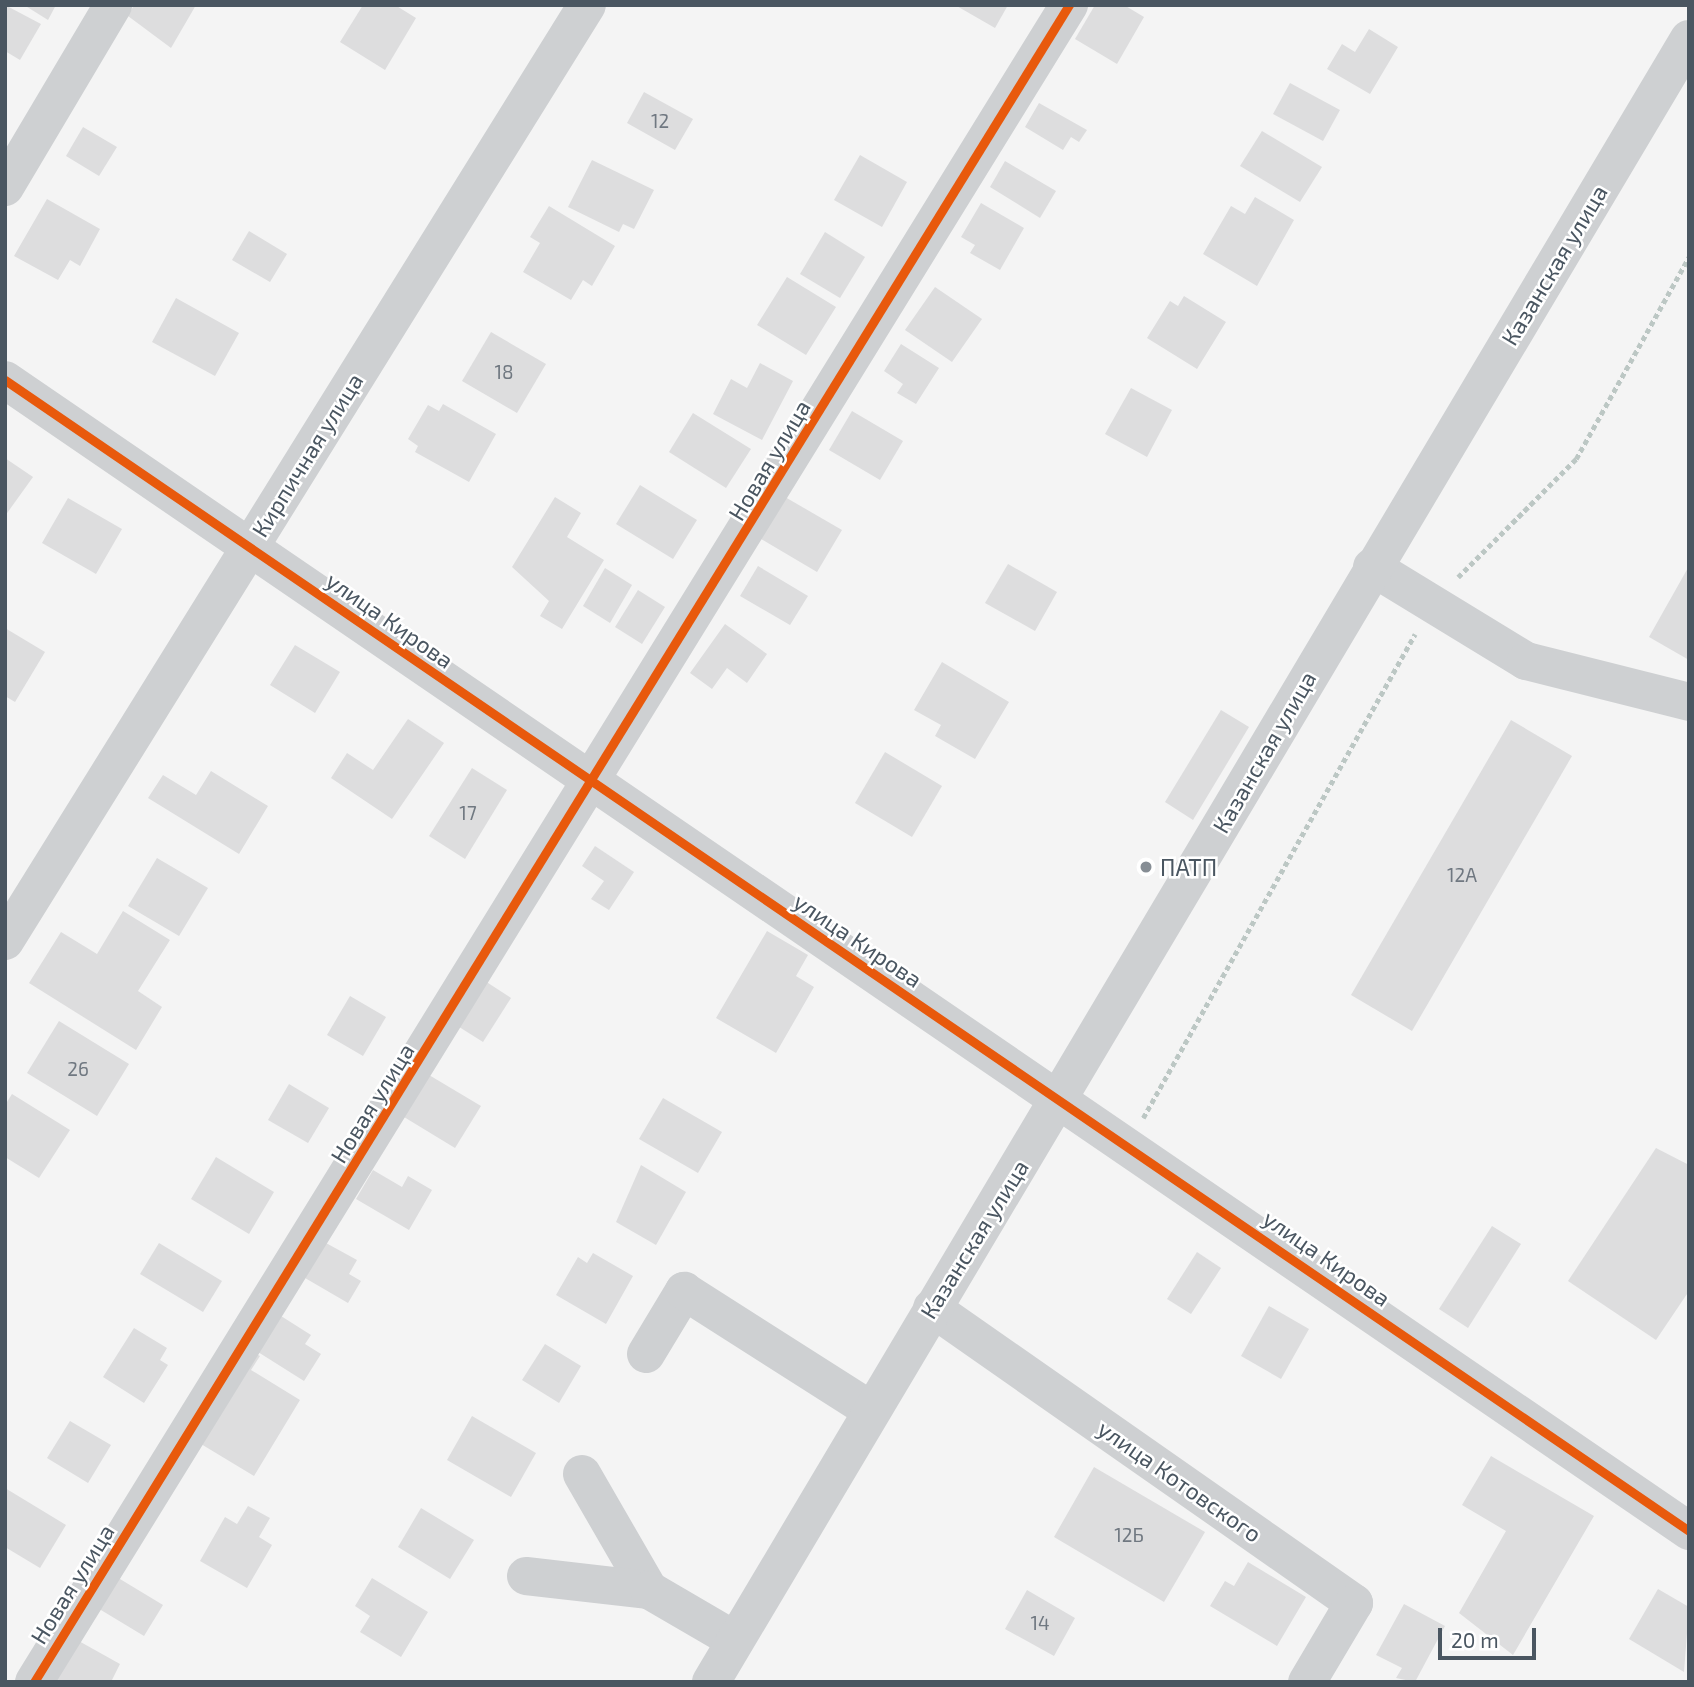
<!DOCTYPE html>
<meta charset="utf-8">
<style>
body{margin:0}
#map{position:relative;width:1694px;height:1687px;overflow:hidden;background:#f4f4f4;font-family:"Exo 2",sans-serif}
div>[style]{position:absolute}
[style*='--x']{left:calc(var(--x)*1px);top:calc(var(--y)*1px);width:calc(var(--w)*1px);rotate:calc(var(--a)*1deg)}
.building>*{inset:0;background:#ddddde}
.path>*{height:4.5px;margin-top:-2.25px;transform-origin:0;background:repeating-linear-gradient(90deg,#bcc7c4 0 5px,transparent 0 8.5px)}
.minor>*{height:38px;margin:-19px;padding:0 19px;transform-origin:19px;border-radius:19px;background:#ced0d2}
.cycleway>*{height:9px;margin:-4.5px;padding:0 4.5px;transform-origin:4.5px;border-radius:4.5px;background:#e8590c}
.dots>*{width:19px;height:19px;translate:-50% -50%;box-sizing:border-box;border:4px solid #fff;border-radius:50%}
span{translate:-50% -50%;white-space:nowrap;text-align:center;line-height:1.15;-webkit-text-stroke:5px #fff;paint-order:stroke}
.number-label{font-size:19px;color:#707881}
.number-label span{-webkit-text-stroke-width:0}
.street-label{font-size:23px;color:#4a5661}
.poi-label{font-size:23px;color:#4a5661}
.left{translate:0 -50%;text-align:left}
.frame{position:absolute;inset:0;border:7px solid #4a5661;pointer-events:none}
.scale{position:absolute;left:1438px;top:1628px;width:98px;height:32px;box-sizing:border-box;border:4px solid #4a5661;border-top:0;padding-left:9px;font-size:21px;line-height:24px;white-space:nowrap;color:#4a5661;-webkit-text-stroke:5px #fff;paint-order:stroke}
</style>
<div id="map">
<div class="building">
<div style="clip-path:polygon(5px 5px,41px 24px,20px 60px,5px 51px)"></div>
<div style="clip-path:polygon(24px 5px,56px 5px,48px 20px)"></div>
<div style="clip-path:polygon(134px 5px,196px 5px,171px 48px,128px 16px)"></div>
<div style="clip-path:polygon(363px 5px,395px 5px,416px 18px,385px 70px,340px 42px)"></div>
<div style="clip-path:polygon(955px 5px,1008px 5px,995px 28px)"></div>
<div style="clip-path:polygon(1095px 5px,1124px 5px,1144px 17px,1117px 64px,1075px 39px)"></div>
<div style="clip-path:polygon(1369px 29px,1398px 47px,1370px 94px,1327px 69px,1342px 44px,1355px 52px)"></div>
<div style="clip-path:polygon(1290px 83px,1340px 110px,1323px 141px,1273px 114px)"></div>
<div style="clip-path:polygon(644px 92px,693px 119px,675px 150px,627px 123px)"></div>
<div style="clip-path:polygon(1039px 103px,1087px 130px,1079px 142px,1071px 137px,1063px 150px,1025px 127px)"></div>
<div style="clip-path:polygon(83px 127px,117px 147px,99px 176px,66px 156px)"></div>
<div style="clip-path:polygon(1262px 131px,1322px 167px,1300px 202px,1240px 166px)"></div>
<div style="clip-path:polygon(860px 155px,907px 182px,882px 227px,834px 200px)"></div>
<div style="clip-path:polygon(592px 160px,654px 190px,634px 229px,623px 224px,619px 232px,568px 207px)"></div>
<div style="clip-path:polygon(1005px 161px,1056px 191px,1040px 218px,990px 187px)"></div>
<div style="clip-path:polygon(1255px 197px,1294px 220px,1257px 286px,1203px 254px,1231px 206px,1245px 214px)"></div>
<div style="clip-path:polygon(47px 199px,100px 229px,80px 266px,70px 260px,58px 280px,14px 256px)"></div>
<div style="clip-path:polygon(981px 203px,1024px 228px,1000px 270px,970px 253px,975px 245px,961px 237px)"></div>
<div style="clip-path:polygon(549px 206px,615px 246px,592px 286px,583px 280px,571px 300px,523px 272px,540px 243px,530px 237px)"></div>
<div style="clip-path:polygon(249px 231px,287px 254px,270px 282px,232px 260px)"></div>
<div style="clip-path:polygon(825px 232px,865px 257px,840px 298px,800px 274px)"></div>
<div style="clip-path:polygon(787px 277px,836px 307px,806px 355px,757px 325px)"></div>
<div style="clip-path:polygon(935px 287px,982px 319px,952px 362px,905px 330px)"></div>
<div style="clip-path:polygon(1184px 296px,1226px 322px,1197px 369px,1147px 338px,1170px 301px,1178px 306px)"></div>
<div style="clip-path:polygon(176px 298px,239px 333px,215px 376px,152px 342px)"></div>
<div style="clip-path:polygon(491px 332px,546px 364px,517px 413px,462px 381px)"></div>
<div style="clip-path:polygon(901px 344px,939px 368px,916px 404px,897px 393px,903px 384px,884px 371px)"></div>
<div style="clip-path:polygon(760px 363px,793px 381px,762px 440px,713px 414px,731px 379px,747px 388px)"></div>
<div style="clip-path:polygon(1131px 388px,1172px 410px,1147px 457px,1105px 434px)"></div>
<div style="clip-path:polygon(443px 404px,496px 434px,469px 482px,415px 452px,418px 446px,408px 439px,428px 405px,439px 411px)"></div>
<div style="clip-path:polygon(852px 411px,903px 441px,880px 480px,829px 450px)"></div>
<div style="clip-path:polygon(693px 413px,751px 449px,726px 488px,669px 452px)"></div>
<div style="clip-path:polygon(5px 458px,33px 477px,5px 516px)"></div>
<div style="clip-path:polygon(640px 485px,697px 520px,673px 559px,616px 524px)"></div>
<div style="clip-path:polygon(555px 497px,581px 513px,567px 537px,604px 560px,562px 629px,540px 616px,549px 601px,512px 567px)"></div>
<div style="clip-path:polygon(785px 497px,842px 530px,817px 572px,761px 539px)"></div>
<div style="clip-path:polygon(68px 498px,122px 529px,96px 574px,42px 543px)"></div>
<div style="clip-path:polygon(1008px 564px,1057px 592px,1035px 631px,985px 603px)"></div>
<div style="clip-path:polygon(758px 566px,808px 596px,790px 625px,740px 596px)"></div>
<div style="clip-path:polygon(1689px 566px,1689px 660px,1649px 637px)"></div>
<div style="clip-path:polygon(605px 568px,632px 585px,610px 623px,583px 606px)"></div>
<div style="clip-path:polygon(638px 590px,665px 607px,642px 644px,615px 627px)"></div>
<div style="clip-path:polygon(725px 624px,767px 654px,747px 683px,727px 668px,712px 689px,690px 673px)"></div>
<div style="clip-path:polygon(5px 628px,45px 652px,15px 702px,5px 696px)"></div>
<div style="clip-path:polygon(295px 645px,340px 672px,315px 713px,270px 685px)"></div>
<div style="clip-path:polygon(942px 662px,1009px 702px,975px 759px,935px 736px,941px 725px,914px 710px)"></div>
<div style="clip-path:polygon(1221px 710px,1249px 727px,1193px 820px,1165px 802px)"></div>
<div style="clip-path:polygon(408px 719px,444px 743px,392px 819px,331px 778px,347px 753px,373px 770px)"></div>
<div style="clip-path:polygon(1511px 720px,1572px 756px,1412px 1031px,1351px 995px)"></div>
<div style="clip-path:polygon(885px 752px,942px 786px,912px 837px,855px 803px)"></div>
<div style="clip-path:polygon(472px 768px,507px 790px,465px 859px,429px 836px)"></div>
<div style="clip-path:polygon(211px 771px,268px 806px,239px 854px,148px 798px,163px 775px,196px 795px)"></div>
<div style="clip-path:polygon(595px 846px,634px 872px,609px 910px,591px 899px,604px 881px,582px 866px)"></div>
<div style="clip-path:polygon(157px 858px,208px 888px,179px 936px,128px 906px)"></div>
<div style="clip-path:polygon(123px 911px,170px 940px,138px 991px,162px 1007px,136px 1050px,29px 983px,61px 932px,97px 954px)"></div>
<div style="clip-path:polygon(767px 931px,808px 955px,796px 976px,814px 987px,776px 1053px,716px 1018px)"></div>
<div style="clip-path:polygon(485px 981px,511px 998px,483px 1042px,456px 1025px)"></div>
<div style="clip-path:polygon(350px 996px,386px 1017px,363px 1056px,327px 1035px)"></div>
<div style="clip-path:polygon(59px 1021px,129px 1064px,97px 1116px,27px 1073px)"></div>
<div style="clip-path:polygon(429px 1075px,481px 1106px,455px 1148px,404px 1117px)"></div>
<div style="clip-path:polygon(289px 1084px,329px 1108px,308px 1143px,268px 1120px)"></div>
<div style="clip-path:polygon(12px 1094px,70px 1130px,39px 1178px,5px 1157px,5px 1105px)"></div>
<div style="clip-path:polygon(663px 1098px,722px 1132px,698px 1173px,639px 1139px)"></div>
<div style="clip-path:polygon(1656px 1148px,1689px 1165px,1689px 1291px,1656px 1340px,1568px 1281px)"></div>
<div style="clip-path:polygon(216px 1157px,274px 1192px,249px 1234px,191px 1199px)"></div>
<div style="clip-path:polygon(641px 1165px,686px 1192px,656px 1245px,616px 1222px)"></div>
<div style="clip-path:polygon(373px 1170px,402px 1187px,408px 1176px,432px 1190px,409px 1230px,356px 1199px)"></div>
<div style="clip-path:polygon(1492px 1226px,1521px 1244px,1468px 1328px,1439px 1309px)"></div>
<div style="clip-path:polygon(159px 1243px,222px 1281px,203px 1312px,140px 1274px)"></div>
<div style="clip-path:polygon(326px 1243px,357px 1260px,349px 1274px,361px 1281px,348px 1303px,305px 1278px)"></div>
<div style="clip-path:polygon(1197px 1252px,1221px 1268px,1191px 1314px,1167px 1299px)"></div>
<div style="clip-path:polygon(593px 1253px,633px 1276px,606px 1324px,556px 1295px,578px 1257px,587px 1263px)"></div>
<div style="clip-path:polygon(1269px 1306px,1309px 1329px,1281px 1379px,1241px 1356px)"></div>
<div style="clip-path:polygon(281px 1316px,311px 1335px,305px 1344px,321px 1354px,304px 1381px,258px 1352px)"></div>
<div style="clip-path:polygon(134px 1328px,167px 1348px,160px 1360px,168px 1365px,144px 1403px,103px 1377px)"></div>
<div style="clip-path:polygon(545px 1344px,581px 1366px,559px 1403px,522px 1380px)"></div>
<div style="clip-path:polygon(244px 1347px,260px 1356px,251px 1370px,300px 1400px,254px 1476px,201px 1444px)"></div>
<div style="clip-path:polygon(472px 1416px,536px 1453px,511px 1497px,447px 1460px)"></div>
<div style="clip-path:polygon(70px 1421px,111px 1445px,88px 1483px,47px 1458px)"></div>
<div style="clip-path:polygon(1491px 1456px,1594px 1516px,1513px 1655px,1459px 1613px,1506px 1531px,1462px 1505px)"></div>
<div style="clip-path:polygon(1094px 1467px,1205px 1532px,1164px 1602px,1054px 1537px)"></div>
<div style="clip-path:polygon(5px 1488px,66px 1525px,40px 1568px,5px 1547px)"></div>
<div style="clip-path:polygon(248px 1506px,270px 1518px,259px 1537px,272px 1545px,247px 1588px,200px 1561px,225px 1517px,237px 1524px)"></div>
<div style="clip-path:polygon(421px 1508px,474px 1540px,450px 1579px,398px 1547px)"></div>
<div style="clip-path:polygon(1248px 1562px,1306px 1597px,1277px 1646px,1210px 1606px,1225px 1581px,1234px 1586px)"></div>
<div style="clip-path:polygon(115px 1576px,163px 1605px,144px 1636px,96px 1607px)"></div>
<div style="clip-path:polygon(372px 1578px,428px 1612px,401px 1657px,360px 1632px,370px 1616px,355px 1606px)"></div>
<div style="clip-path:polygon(1658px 1589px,1689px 1607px,1684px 1672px,1629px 1639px)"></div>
<div style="clip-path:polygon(1027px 1590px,1075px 1618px,1054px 1656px,1005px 1629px)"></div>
<div style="clip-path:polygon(1404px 1604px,1445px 1626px,1415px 1682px,1396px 1678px,1402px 1668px,1376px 1655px)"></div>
<div style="clip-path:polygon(77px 1640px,120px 1664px,111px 1682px,54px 1682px)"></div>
</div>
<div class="path">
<div style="--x:1458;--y:577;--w:167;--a:-45"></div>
<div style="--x:1576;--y:459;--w:231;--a:-60.8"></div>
<div style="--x:1143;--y:1118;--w:555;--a:-60.66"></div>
</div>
<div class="minor">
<div style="--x:5;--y:187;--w:212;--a:-59.3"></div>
<div style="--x:5;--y:380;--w:2040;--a:34.35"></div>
<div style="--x:1372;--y:567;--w:180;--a:31.4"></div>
<div style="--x:1526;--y:661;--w:168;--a:14.1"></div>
<div style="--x:5;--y:941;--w:1102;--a:-58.13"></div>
<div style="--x:932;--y:1308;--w:515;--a:34.96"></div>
<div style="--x:1354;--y:1603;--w:92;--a:120.7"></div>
<div style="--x:646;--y:1354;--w:74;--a:-58.9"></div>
<div style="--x:684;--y:1291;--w:222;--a:32.5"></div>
<div style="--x:582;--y:1474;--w:134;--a:60"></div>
<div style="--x:526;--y:1576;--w:124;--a:6.5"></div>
<div style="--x:649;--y:1590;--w:99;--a:30.2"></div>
<div style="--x:34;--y:1682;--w:1971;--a:-58.32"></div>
<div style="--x:711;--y:1682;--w:1912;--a:-59.24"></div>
</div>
<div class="cycleway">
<div style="--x:5;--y:380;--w:2040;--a:34.35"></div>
<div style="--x:34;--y:1682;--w:1971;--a:-58.32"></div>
</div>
<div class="dots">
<div style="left:1146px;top:867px;background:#868d94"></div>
</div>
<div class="number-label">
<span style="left:660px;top:121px">12</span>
<span style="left:504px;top:372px">18</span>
<span style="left:468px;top:813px">17</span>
<span style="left:1462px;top:875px">12А</span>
<span style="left:78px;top:1069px">26</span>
<span style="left:1129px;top:1535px">12Б</span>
<span style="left:1040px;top:1623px">14</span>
</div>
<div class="street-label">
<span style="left:1554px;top:265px;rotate:-59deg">Казанская улица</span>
<span style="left:307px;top:455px;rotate:-58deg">Кирпичная улица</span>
<span style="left:769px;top:460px;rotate:-59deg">Новая улица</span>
<span style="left:390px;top:620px;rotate:35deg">улица Кирова</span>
<span style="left:1264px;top:752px;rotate:-60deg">Казанская улица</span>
<span style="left:858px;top:940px;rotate:34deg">улица Кирова</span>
<span style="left:372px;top:1103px;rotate:-58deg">Новая улица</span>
<span style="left:974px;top:1239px;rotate:-58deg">Казанская улица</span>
<span style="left:1327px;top:1258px;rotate:35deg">улица Кирова</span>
<span style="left:1180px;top:1481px;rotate:35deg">улица Котовского</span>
<span style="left:72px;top:1584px;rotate:-58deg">Новая улица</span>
</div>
<div class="poi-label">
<span class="left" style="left:1160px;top:867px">ПАТП</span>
</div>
<div class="frame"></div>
<div class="scale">20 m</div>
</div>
